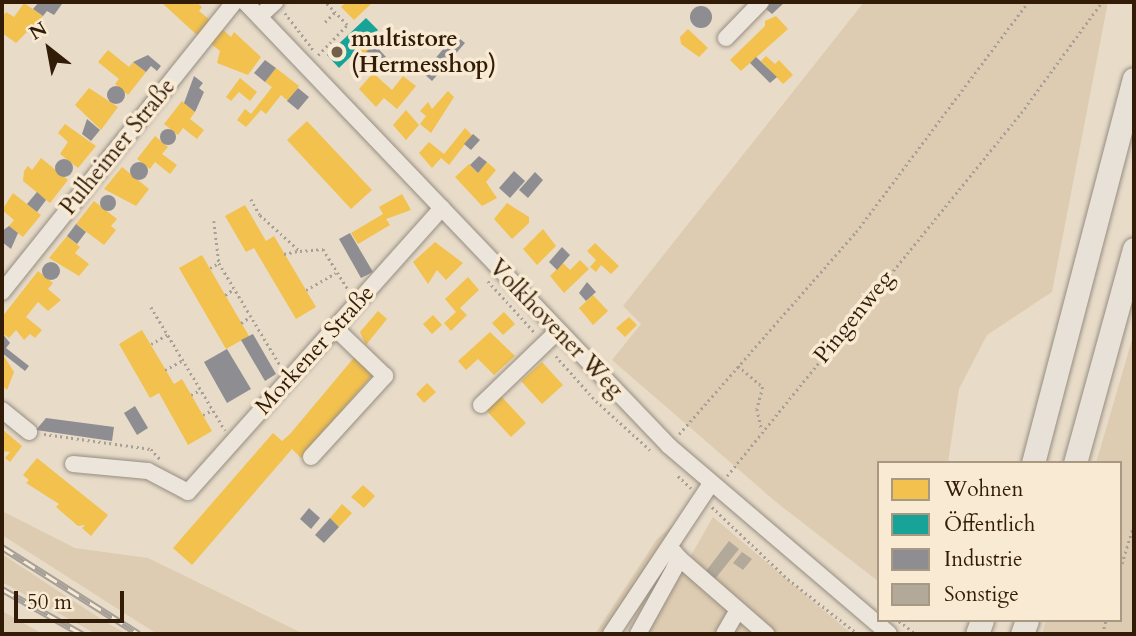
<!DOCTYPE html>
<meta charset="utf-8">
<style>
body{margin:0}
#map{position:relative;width:1136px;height:636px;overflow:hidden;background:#e8dcc9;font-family:Cardo,serif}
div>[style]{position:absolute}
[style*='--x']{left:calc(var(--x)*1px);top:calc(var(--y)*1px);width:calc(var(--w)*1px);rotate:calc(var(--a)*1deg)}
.green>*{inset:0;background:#ddccb1}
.homes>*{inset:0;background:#f2c14e}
.public>*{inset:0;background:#17a398}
.industry>*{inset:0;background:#8d8d92}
.round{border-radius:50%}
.building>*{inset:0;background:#b3a99b}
.path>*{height:2.5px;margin-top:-1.25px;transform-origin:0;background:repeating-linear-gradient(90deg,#a7a098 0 2px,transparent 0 5.5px)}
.roads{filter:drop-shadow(0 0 2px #978d80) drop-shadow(0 0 2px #978d80)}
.minor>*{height:16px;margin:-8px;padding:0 8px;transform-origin:8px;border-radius:8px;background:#ebe5dc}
.highway>*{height:23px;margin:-11.5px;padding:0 11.5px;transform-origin:11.5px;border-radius:11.5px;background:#e8e1d7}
.rail>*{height:7px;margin-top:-3.5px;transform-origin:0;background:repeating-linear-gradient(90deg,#f8ead3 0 13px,#a7a098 0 26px);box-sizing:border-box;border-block:2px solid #a7a098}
.dots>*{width:19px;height:19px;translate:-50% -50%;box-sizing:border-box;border:4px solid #f8ead3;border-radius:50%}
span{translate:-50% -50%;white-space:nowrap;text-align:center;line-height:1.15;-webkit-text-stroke:7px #f8ead3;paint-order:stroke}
.poi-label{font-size:23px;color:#321c08;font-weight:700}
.left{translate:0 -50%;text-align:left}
.street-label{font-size:23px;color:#321c08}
.frame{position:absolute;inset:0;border:4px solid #321c08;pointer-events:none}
.legend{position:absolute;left:877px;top:461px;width:245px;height:161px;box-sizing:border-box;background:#f8ead3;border:2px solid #a99882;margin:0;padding:9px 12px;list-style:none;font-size:21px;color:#321c08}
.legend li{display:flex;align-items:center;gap:14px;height:35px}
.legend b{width:35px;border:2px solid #a99882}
.north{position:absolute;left:14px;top:14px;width:70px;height:70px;-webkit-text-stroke:5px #f8ead3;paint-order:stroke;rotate:329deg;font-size:19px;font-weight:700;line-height:28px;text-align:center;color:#321c08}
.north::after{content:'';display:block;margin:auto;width:24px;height:32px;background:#321c08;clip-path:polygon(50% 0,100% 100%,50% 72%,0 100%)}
.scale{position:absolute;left:14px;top:591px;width:110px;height:32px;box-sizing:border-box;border:4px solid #321c08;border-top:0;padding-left:9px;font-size:21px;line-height:24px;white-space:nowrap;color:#321c08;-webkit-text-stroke:5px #f8ead3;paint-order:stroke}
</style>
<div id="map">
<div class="green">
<div style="clip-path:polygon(864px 2px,1108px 2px,1052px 292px,987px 335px,959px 389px,948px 463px,879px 463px,879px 582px,776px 502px,612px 360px,641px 324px,623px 306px)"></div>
<div style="clip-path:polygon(1134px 333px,1134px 634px,1042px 634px,1046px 620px,1120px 620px,1120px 463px,1096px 463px)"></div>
<div style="clip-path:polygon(2px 511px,75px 548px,148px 558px,304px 634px,157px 634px,2px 535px)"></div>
<div style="clip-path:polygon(713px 517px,852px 634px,646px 634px)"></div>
<div style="clip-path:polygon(673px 525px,604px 634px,595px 634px,657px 539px)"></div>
<div style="clip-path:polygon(2px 554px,104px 621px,127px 634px,96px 634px,2px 582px)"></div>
<div style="clip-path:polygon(2px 611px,43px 634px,2px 634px)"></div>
</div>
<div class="homes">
<div style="clip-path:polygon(161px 2px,196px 2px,202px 7px,199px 11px,210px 20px,198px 36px)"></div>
<div style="clip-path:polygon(346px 2px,370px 2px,372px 3px,354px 20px,341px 7px)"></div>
<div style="clip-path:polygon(24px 3px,43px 16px,16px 43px,2px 33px,2px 18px,6px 12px,14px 17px)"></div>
<div style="clip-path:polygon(776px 16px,788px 29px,741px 71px,730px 60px,765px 26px,765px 21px)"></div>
<div style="clip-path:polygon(222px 29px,231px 37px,234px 32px,261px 57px,248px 75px,217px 63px,220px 51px,210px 43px)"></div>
<div style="clip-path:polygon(688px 29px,708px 48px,699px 57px,681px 44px,680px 37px)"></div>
<div style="clip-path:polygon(376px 32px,382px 37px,360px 58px,355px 52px)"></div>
<div style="clip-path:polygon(108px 50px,129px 67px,133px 62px,146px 72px,128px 95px,115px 84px,119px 79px,98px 62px)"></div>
<div style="clip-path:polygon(766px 56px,775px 64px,779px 60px,793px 75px,783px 84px,761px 61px)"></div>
<div style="clip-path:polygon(276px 68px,299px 86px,288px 101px,281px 95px,266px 114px,261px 110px,246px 127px,237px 120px,245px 109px,251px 114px,272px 87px,265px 82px)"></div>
<div style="clip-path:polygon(373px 73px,392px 90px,403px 76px,416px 86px,397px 109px,384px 98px,376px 107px,359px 89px)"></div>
<div style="clip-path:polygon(240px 78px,257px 92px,250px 101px,239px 92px,231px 101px,226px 97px)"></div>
<div style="clip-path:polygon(89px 88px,118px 107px,101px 130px,75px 105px)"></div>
<div style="clip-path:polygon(448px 91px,454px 97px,431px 133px,420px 124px,426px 116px,420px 111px,428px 102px,432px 109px)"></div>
<div style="clip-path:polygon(182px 101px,195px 112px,190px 119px,204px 130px,197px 139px,183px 128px,178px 135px,164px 124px)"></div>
<div style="clip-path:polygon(406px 110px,419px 125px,406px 140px,393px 125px)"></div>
<div style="clip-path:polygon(307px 121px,372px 190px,351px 209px,287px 140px)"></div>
<div style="clip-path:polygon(65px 124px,96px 146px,78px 168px,60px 154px,68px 142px,58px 133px)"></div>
<div style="clip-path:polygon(465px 128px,472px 135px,449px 165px,441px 158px,432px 168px,419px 153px,429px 142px,444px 154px)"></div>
<div style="clip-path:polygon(155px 136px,168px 147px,162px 154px,177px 165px,170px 174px,155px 162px,150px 169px,137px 159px)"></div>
<div style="clip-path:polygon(41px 158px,68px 180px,50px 203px,23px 181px,24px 171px,28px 166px,32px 170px)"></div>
<div style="clip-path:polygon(487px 162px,496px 170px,486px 182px,497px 198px,482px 206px,455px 177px,469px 164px,478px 173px)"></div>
<div style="clip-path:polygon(122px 167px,149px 189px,136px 206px,104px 189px)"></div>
<div style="clip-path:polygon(13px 193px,41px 215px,23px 237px,9px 226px,14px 220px,2px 210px)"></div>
<div style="clip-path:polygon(402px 194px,411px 210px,386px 219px,390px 225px,358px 244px,351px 233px,383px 214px,379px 207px)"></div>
<div style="clip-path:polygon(94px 201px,117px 219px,111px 226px,116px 230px,104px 245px,76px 224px)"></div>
<div style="clip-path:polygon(507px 203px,529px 217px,529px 223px,512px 239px,494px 219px)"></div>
<div style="clip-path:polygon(245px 205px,266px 241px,274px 236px,316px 307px,296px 319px,254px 248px,246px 252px,225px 216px)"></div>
<div style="clip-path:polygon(543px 229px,556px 246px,537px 265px,523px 249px)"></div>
<div style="clip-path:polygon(67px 236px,80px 247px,75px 253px,89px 264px,79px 276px,49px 258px)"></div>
<div style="clip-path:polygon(435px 242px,463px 263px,446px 280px,437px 270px,428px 284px,413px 262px)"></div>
<div style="clip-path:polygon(595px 243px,619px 266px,611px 274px,601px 265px,596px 272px,590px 267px,596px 260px,587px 251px)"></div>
<div style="clip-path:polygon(202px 255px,249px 336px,226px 349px,179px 268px)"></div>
<div style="clip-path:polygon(580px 260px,589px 269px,564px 293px,550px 276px,563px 263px,570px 270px)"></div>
<div style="clip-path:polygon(38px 271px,53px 283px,48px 289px,61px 300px,48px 311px,38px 302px,26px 317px,42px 330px,35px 338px,30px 334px,24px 340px,16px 330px,9px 338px,2px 333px,2px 317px)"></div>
<div style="clip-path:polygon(468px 277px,479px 290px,460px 308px,467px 315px,451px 331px,444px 323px,456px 312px,445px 299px)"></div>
<div style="clip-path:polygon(593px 295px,608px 311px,593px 325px,579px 308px)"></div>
<div style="clip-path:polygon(378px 311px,387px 319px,366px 345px,360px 332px)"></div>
<div style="clip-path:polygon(504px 312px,515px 324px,503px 335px,492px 323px)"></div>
<div style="clip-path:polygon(433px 315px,442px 325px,432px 334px,423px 324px)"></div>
<div style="clip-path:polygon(629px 317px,637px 325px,625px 337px,616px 328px)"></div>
<div style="clip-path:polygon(142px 330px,174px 384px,182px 379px,212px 431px,188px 445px,159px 393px,150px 398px,119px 344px)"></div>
<div style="clip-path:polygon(490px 332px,515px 356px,494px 375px,478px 359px,466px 370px,458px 361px)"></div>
<div style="clip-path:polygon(2px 353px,14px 372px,7px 390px,2px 385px)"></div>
<div style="clip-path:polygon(357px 354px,376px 371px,301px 458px,292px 449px,192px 565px,173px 548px,273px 433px,282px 441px,290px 434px)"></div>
<div style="clip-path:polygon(542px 362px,563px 385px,542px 404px,521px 381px)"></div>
<div style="clip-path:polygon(427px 383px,436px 392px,424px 403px,416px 394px)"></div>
<div style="clip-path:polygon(500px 395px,526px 423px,511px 437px,485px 409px)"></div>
<div style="clip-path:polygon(2px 429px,22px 446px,10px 462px,5px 458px,10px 452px,2px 451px)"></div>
<div style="clip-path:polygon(37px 458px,108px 515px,91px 536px,82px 528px,85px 525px,78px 526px,56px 507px,59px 504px,26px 483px,29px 480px,23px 475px)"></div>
<div style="clip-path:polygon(363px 485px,375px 496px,364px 508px,351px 497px)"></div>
<div style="clip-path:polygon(342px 504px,352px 513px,339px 527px,330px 518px)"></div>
</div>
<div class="public">
<div style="clip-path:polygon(366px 18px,378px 30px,339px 68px,327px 55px)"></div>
</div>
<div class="industry">
<div style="clip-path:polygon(39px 2px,59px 2px,62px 4px,54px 15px,47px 11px,43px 16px,33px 9px)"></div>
<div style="clip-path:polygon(771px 2px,785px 2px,772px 14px,765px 8px)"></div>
<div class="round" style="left:690px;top:6px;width:22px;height:22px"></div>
<div style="clip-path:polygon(455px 35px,465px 43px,432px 81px,423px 73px)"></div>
<div style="clip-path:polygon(374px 44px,386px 57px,374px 70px,360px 58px)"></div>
<div style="clip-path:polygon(148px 55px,161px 66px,157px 71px,151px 66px,146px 72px,133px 62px)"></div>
<div style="clip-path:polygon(756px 57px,777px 77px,770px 83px,750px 63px)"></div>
<div style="clip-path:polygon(265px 60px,276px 68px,265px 82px,254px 73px)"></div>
<div style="clip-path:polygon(194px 76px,203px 83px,199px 88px,204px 92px,195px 112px,184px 103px)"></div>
<div class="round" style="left:107px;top:86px;width:18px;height:18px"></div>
<div style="clip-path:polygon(298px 88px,309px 97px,298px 110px,287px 101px)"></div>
<div style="clip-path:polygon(87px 119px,100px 130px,91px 141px,82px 134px)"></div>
<div class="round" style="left:160px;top:129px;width:16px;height:16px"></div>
<div style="clip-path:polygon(473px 134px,480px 140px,471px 150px,464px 144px)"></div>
<div style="clip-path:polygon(479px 156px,487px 162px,478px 173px,470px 165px)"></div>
<div class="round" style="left:55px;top:159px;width:18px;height:18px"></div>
<div class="round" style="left:130px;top:162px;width:18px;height:18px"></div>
<div style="clip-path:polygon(514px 171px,525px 181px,510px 198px,499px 188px)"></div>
<div style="clip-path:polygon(535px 172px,543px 180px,528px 198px,519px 190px)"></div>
<div style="clip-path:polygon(37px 192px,46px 200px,37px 212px,27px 204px)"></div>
<div class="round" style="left:100px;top:195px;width:16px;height:16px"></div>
<div style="clip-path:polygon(76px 224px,86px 232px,77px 244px,67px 236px)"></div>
<div style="clip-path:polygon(9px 226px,18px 233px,11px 249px,2px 242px,2px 231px)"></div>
<div style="clip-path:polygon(350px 233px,373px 272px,361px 278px,339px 239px)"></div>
<div style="clip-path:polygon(562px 247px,570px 255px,557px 270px,549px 262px)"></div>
<div class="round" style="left:42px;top:262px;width:18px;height:18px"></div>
<div style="clip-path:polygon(587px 282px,596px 292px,586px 301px,579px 293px)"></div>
<div style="clip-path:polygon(2px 333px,10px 343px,6px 348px,29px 366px,25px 371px,2px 353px)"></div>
<div style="clip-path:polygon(253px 334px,276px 374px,265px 381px,241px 340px)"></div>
<div style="clip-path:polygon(227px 349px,251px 389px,227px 403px,204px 362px)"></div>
<div style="clip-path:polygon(135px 406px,148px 428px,137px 435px,124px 413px)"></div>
<div style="clip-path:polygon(46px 418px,114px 427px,112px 441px,36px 430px)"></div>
<div style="clip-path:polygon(309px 508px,320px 518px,311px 529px,300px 519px)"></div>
<div style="clip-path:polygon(330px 518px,339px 527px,324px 543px,315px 535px)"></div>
</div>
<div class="building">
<div style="clip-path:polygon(729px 541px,739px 549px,715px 579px,706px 571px)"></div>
<div style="clip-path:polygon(742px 552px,752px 559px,743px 570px,733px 563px)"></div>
</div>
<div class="path">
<div style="--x:285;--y:13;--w:49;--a:52.4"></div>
<div style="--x:325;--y:22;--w:14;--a:-45"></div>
<div style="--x:318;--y:55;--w:42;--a:-46"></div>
<div style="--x:347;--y:25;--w:32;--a:-134"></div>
<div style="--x:251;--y:199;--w:18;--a:61"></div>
<div style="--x:260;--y:215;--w:54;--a:42"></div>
<div style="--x:300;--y:251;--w:23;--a:-5"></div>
<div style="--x:323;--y:249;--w:49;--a:58.2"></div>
<div style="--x:214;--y:221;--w:42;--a:83.2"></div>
<div style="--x:219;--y:263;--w:119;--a:59.1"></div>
<div style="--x:284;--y:254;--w:14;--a:-12"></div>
<div style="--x:210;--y:268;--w:10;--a:-29"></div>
<div style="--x:488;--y:281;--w:70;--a:47.9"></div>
<div style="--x:306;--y:290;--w:34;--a:-30"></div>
<div style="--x:225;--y:295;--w:11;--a:-34"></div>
<div style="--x:151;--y:307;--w:144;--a:59"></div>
<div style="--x:241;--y:323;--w:11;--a:-34"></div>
<div style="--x:151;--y:344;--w:20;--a:-30"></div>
<div style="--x:556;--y:356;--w:60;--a:48.4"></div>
<div style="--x:596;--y:401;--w:73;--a:42.2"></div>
<div style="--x:738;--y:366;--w:33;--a:40"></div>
<div style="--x:763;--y:387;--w:23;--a:105"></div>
<div style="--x:757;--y:409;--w:22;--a:77"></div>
<div style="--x:165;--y:370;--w:21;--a:-29"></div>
<div style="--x:191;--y:395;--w:10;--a:-29"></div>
<div style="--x:203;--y:415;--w:10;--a:-29"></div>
<div style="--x:44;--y:434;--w:108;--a:8"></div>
<div style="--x:151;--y:449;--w:15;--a:48"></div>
<div style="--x:679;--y:434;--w:269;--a:-48.8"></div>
<div style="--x:856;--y:232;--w:287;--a:-53.2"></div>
<div style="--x:678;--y:476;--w:18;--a:43"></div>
<div style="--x:727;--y:476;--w:467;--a:-51"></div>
<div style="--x:1021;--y:113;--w:137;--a:-53.9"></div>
<div style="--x:712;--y:507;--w:105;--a:43.5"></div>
<div style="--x:788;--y:579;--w:89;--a:38.2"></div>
<div style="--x:1120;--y:569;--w:47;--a:-72.7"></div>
<div style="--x:899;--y:621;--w:21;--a:37"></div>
<div style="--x:1102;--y:634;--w:15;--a:-74"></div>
</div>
<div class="roads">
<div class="minor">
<div style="--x:245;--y:2;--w:614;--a:46.32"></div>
<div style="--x:669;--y:446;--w:289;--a:40.5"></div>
<div style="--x:260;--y:16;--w:21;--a:-43"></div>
<div style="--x:726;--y:38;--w:50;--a:-45.8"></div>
<div style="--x:2;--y:292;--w:371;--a:-51.3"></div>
<div style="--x:481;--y:405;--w:107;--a:-43.9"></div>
<div style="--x:2;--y:410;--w:35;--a:39"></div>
<div style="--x:311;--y:457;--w:110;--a:-47.6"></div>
<div style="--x:385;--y:376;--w:69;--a:-136.2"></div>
<div style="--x:73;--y:464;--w:75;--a:5.3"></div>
<div style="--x:148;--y:471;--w:45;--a:27.7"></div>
<div style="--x:188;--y:492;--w:381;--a:-48.2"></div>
<div style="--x:679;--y:558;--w:116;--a:41.1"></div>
<div style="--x:611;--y:634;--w:179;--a:-56.4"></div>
<div style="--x:638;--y:634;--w:74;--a:-61"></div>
<div style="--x:674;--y:569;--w:12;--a:-66"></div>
<div style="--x:679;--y:558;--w:8;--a:-130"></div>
<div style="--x:724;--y:634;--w:28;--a:-60"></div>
</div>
<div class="highway">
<div style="--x:1033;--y:463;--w:397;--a:-75.3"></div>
<div style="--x:1075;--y:463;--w:222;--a:-74.6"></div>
<div style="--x:977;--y:634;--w:15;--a:-70"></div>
<div style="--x:1022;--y:634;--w:15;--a:-70"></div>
</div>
</div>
<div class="rail">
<div style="--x:2;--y:547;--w:162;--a:32.4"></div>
<div style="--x:2;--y:589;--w:92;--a:29.4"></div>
</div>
<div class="dots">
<div style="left:337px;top:52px;background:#725f4c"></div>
</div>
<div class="poi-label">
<span class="left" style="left:351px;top:52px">multistore<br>(Hermesshop)</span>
</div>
<div class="street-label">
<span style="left:118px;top:147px;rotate:-51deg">Pulheimer Straße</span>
<span style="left:854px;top:317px;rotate:-51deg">Pingenweg</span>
<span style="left:556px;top:329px;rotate:46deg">Volkhovener Weg</span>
<span style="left:315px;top:350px;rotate:-48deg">Morkener Straße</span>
</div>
<div class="frame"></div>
<ul class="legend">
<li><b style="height:19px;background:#f2c14e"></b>Wohnen</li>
<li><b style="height:19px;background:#17a398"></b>Öffentlich</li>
<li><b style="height:19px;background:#8d8d92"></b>Industrie</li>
<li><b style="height:19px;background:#b3a99b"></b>Sonstige</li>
</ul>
<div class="north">N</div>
<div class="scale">50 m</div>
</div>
